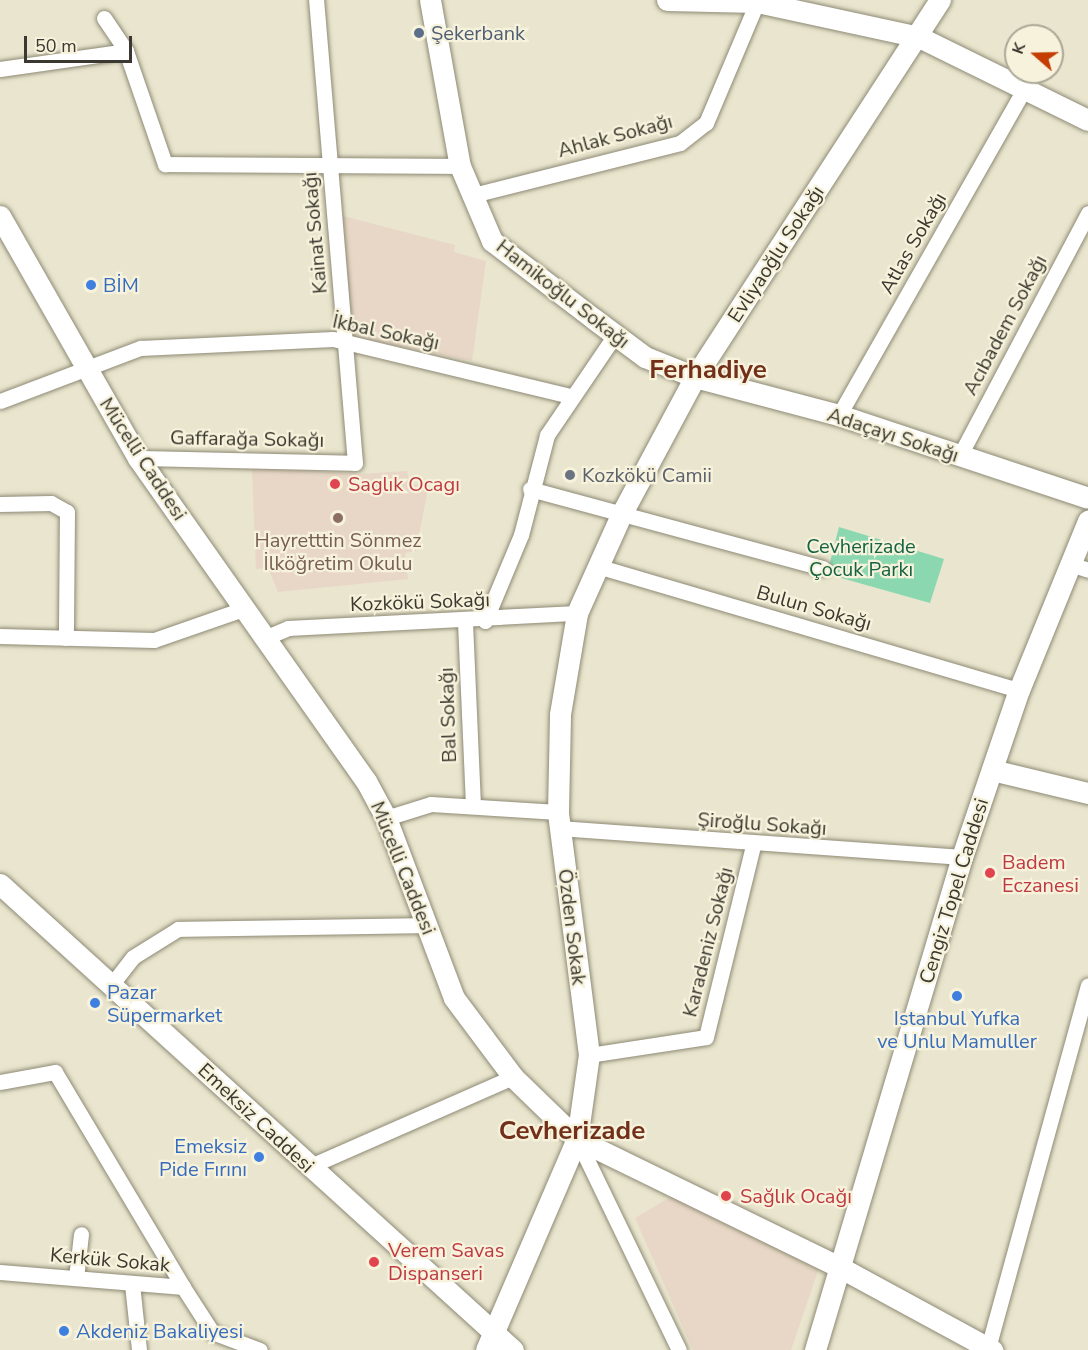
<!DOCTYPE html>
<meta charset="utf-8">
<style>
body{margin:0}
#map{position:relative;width:1088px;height:1350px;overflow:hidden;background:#e9e5ce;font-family:"Nunito Sans",sans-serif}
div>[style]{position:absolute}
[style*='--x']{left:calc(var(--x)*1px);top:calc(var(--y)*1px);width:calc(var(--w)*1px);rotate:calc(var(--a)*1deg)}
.education>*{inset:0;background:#e8d7c6}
.green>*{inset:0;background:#8bd7b0}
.roads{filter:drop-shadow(0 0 2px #8e8a75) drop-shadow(0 0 2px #8e8a75)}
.street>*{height:15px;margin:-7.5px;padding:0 7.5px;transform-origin:7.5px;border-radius:7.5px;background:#fff}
.secondary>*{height:21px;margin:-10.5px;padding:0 10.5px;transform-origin:10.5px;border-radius:10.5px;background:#fff}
.dots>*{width:16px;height:16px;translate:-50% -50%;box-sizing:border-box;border:3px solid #f7f2db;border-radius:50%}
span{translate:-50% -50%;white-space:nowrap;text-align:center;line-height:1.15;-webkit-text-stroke:4.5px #f7f2db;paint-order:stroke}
.service-label{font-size:20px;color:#4e5e75}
.left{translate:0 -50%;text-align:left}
.street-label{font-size:20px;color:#3a3830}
.shop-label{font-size:20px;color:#366cbe}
.right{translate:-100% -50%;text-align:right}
.worship-label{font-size:20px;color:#5b616d}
.health-label{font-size:20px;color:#be3a42}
.education-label{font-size:20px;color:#785e54}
.park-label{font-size:20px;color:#146343}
.district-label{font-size:26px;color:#722f1a;font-weight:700}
.north{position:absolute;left:1004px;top:24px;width:60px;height:60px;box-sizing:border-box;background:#f7f2db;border:2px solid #aba897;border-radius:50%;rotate:290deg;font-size:16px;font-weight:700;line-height:24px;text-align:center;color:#3a3830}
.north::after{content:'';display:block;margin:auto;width:21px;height:27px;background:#c43d04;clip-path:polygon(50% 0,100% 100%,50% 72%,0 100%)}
.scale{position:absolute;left:24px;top:36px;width:108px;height:27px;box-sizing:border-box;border:3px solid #3a3830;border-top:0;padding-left:8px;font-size:18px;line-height:21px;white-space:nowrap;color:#3a3830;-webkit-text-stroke:4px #f7f2db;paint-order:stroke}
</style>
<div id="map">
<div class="education">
<div style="clip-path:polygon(339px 215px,455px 245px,454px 252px,486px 261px,472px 361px,349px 336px)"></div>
<div style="clip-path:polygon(252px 467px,359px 474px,407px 471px,410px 485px,429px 483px,416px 551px,405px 553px,408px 579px,278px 592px,268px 568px,256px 569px)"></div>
<div style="clip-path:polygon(674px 1195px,820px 1265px,791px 1350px,693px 1350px,635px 1218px)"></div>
</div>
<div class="green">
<div style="clip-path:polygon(839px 527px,944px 559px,930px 603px,827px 574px)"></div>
</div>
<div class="roads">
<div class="street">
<div style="--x:104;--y:18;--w:40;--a:56"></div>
<div style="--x:0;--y:69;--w:127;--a:-8.1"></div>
<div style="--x:126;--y:51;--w:120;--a:71"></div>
<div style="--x:165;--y:164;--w:295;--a:0.4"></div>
<div style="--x:473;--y:195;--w:213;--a:-14.1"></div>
<div style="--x:680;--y:143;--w:33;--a:-38"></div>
<div style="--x:706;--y:123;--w:134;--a:-67.1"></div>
<div style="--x:0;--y:401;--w:150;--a:-20.7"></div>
<div style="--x:140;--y:348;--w:193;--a:-2.7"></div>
<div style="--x:333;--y:339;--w:245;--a:13.5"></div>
<div style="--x:839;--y:415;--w:373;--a:-60.4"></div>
<div style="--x:959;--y:457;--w:276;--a:-62.1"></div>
<div style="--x:138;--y:458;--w:217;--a:1.3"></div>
<div style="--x:355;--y:463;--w:465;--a:-94.8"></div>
<div style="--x:530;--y:489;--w:303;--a:15.1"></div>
<div style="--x:0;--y:504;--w:51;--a:-1.1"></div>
<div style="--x:51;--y:503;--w:18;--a:29"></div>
<div style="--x:67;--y:512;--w:126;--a:90.5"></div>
<div style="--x:1070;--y:564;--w:19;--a:18"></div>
<div style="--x:597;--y:566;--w:440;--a:16.4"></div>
<div style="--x:485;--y:621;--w:93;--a:-67.3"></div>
<div style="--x:521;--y:535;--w:103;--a:-75.4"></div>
<div style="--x:547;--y:435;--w:121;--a:-55.8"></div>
<div style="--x:465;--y:622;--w:184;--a:87.5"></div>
<div style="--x:0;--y:636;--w:154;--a:1.5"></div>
<div style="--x:154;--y:640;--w:97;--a:-19.2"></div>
<div style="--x:267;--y:637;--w:23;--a:-23"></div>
<div style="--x:288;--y:628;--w:289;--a:-3"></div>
<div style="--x:386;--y:818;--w:47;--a:-17.3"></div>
<div style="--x:431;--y:804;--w:127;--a:3.6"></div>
<div style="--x:559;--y:828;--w:404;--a:4.1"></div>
<div style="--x:112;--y:984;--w:34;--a:-52"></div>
<div style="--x:133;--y:957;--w:53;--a:-31.9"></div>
<div style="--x:178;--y:929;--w:248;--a:-0.9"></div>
<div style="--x:589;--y:1055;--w:118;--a:-8.7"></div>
<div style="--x:706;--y:1037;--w:197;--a:-76.2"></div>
<div style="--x:0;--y:1082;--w:56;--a:-10.3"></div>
<div style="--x:55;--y:1072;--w:250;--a:59.2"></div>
<div style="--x:577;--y:1139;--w:234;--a:64.2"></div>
<div style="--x:308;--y:1167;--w:224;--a:-23.7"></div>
<div style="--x:0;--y:1272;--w:184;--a:4.7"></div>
<div style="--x:183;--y:1287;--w:54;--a:57.2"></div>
<div style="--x:212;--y:1332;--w:51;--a:20.6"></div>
<div style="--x:76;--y:1278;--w:44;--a:-83.5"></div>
<div style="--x:132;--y:1284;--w:66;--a:83.9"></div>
<div style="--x:988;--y:1348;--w:376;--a:-74.6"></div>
</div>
<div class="secondary">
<div style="--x:430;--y:0;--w:169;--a:79.8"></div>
<div style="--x:460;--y:166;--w:82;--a:66.9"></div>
<div style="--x:492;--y:241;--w:128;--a:37.4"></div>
<div style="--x:594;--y:319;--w:64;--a:36.7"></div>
<div style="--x:645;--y:357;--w:54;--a:21.8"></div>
<div style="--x:695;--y:377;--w:149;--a:14.8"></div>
<div style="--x:839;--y:415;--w:262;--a:18.4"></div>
<div style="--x:667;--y:0;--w:90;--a:1.3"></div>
<div style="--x:757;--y:2;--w:166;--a:12.2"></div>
<div style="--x:919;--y:37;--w:188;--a:26.2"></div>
<div style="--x:0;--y:216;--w:279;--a:60.3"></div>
<div style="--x:138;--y:458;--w:395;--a:54.8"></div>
<div style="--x:366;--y:781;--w:42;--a:61.6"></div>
<div style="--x:386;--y:818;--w:192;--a:69.3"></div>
<div style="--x:454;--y:998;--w:99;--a:53.2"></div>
<div style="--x:513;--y:1077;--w:89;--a:44.1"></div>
<div style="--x:577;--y:1139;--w:296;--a:26"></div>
<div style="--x:843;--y:1269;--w:170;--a:28.5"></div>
<div style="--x:992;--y:770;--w:99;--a:13.5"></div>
<div style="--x:0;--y:884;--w:693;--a:42.25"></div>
<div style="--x:486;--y:1350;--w:230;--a:-66.7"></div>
<div style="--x:577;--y:1139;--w:85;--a:-81.9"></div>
<div style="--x:589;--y:1055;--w:245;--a:-97.3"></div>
<div style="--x:558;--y:812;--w:98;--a:-88.8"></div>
<div style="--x:560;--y:714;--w:102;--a:-80.4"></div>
<div style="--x:577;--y:613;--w:110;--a:-65.8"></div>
<div style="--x:622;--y:513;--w:154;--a:-61.8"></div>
<div style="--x:695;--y:377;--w:450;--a:-57"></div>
<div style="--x:815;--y:1350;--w:514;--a:-73.4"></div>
<div style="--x:962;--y:857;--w:176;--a:-71.2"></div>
<div style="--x:1019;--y:690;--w:183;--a:-67.8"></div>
</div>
</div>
<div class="dots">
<div style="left:419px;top:33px;background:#5c6f8a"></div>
<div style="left:91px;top:285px;background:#3f7fe0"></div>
<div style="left:570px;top:475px;background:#6b7280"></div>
<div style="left:335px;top:484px;background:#e0444e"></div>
<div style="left:338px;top:518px;background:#8d6e63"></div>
<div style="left:990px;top:873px;background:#e0444e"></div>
<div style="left:957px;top:996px;background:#3f7fe0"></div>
<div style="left:95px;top:1003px;background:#3f7fe0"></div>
<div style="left:259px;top:1157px;background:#3f7fe0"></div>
<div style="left:726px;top:1196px;background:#e0444e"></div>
<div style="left:374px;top:1262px;background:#e0444e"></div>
<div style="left:64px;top:1331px;background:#3f7fe0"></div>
</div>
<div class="service-label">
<span class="left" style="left:431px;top:33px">Şekerbank</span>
</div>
<div class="street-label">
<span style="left:615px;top:136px;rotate:-15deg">Ahlak Sokağı</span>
<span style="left:315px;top:233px;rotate:-95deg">Kainat Sokağı</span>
<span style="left:913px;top:243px;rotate:-60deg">Atlas Sokağı</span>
<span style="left:776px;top:254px;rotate:-57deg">Evliyaoğlu Sokağı</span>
<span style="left:563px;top:294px;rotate:38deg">Hamikoğlu Sokağı</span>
<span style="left:1005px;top:325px;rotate:-62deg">Acıbadem Sokağı</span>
<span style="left:386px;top:332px;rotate:12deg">İkbal Sokağı</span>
<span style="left:893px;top:435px;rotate:18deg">Adaçayı Sokağı</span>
<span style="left:247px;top:439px;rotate:1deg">Gaffarağa Sokağı</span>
<span style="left:143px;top:459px;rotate:57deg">Mücelli Caddesi</span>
<span style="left:420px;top:602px;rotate:-2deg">Kozkökü Sokağı</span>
<span style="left:814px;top:608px;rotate:16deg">Bulun Sokağı</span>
<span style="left:448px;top:715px;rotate:-92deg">Bal Sokağı</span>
<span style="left:762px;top:824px;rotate:4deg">Şiroğlu Sokağı</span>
<span style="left:403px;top:868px;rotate:68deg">Mücelli Caddesi</span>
<span style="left:954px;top:891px;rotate:-73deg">Cengiz Topel Caddesi</span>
<span style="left:572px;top:927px;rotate:83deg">Özden Sokak</span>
<span style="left:708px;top:942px;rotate:-76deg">Karadeniz Sokağı</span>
<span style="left:256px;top:1118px;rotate:43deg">Emeksiz Caddesi</span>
<span style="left:110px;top:1260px;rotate:5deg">Kerkük Sokak</span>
</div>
<div class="shop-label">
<span class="left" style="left:103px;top:285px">BİM</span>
<span class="left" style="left:107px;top:1004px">Pazar<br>Süpermarket</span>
<span style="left:957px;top:1030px">Istanbul Yufka<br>ve Unlu Mamuller</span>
<span class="right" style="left:247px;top:1158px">Emeksiz<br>Pide Fırını</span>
<span class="left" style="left:76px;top:1331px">Akdeniz Bakaliyesi</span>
</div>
<div class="worship-label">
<span class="left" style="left:582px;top:475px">Kozkökü Camii</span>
</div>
<div class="health-label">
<span class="left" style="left:348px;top:484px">Saglık Ocagı</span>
<span class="left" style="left:1002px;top:874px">Badem<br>Eczanesi</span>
<span class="left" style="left:740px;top:1196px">Sağlık Ocağı</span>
<span class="left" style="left:388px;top:1262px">Verem Savas<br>Dispanseri</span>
</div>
<div class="education-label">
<span style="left:338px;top:552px">Hayretttin Sönmez<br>İlköğretim Okulu</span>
</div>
<div class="park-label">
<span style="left:861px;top:558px">Cevherizade<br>Çocuk Parkı</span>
</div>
<div class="district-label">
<span style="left:708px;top:370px">Ferhadiye</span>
<span style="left:572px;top:1131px">Cevherizade</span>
</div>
<div class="north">K</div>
<div class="scale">50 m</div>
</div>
